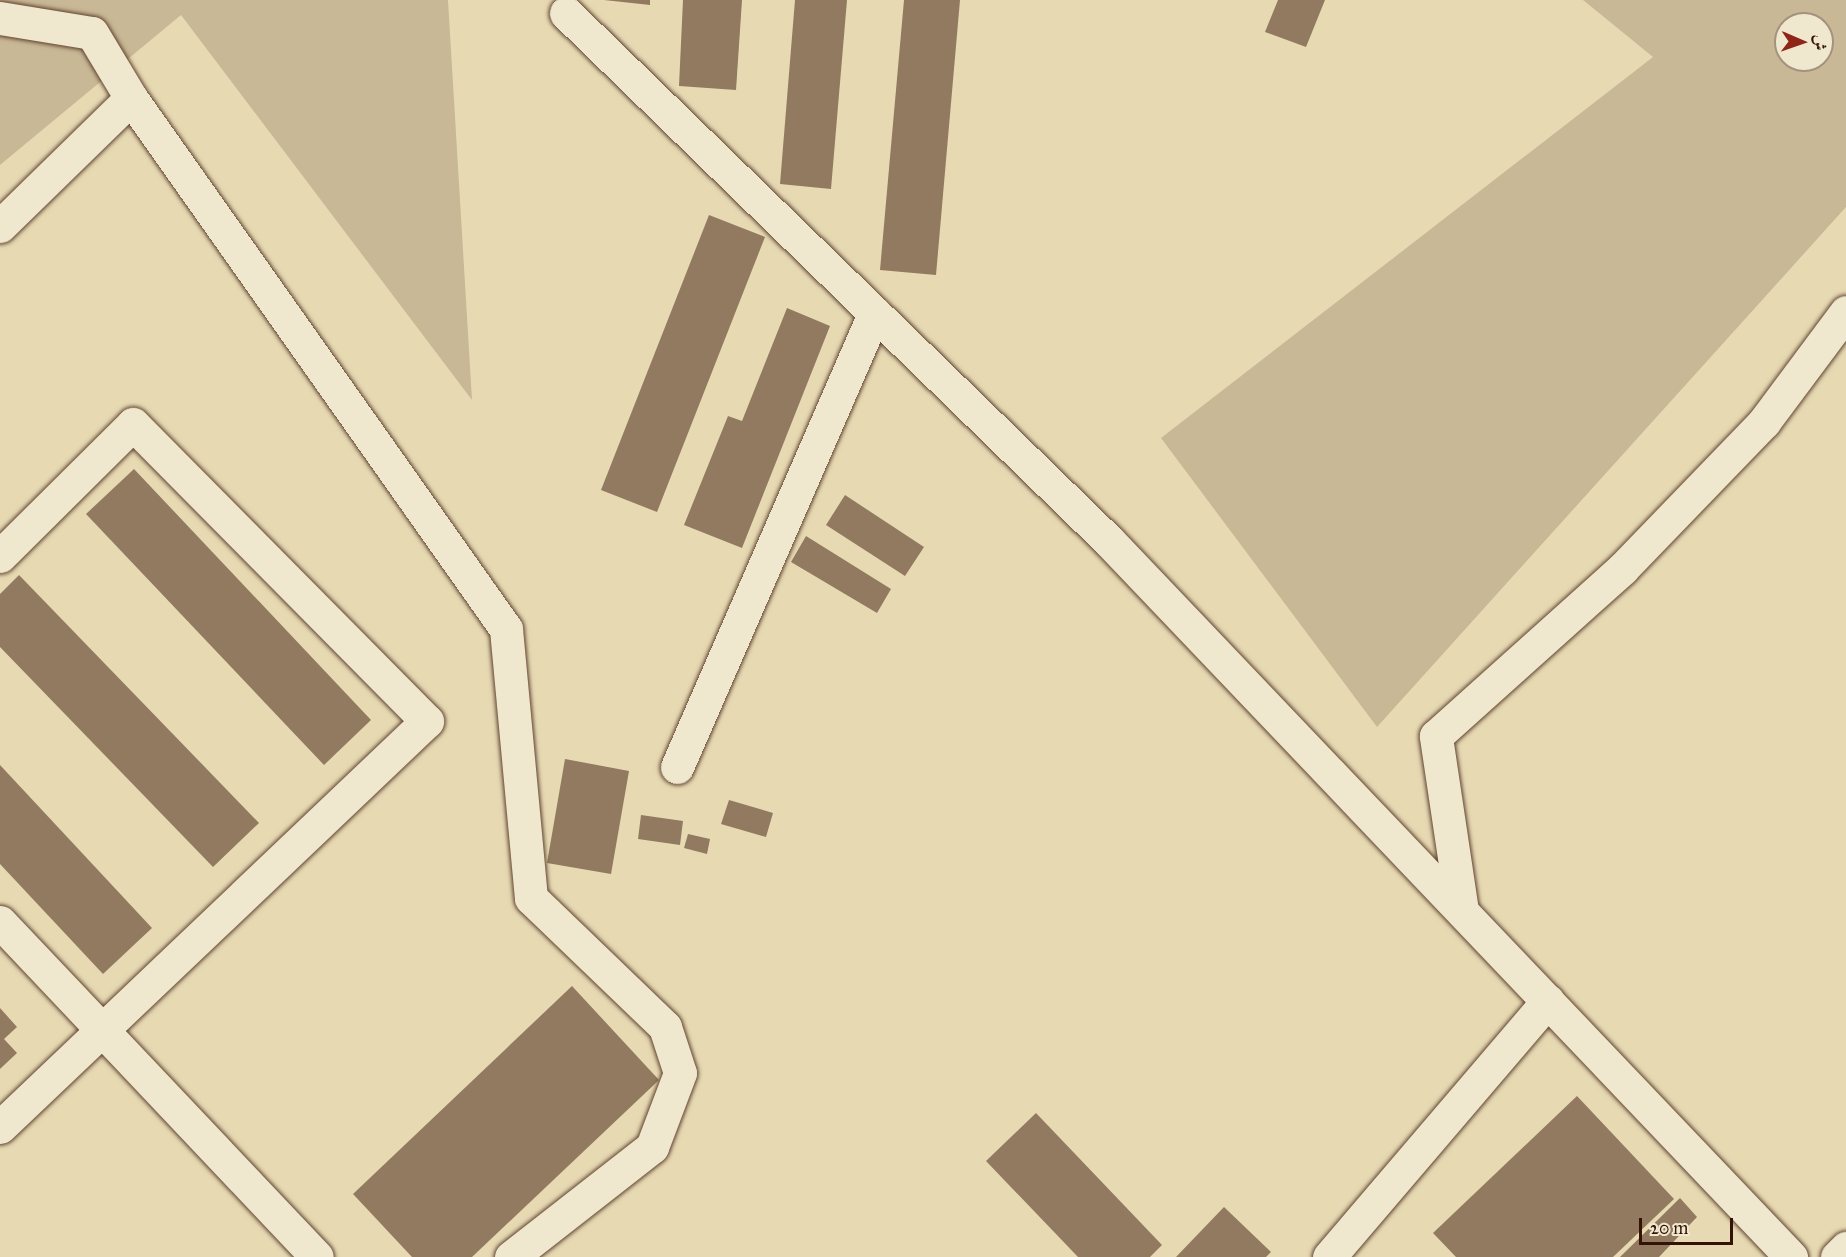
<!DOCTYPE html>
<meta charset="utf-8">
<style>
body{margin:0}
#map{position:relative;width:1846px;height:1257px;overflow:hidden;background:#e7dab3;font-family:"IM FELL Great Primer",Amiri,serif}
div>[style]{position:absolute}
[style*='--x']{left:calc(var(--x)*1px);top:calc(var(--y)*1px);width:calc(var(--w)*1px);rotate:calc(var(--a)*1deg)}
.green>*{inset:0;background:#c9b895}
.building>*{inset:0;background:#917a5f}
.roads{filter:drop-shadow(0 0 2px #614430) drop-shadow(0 0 2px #614430)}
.street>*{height:33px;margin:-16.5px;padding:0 16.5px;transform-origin:16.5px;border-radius:16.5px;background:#efe7ce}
span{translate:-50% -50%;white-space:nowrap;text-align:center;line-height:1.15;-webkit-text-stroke:5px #efe7ce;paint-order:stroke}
.north{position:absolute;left:1774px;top:12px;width:60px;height:60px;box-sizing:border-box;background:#efe7ce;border:2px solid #a4927e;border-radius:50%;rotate:92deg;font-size:16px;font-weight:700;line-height:24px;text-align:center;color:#341205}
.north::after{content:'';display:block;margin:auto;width:21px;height:27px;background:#8f2418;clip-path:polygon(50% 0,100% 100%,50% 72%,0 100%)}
.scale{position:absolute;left:1639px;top:1218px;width:94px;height:27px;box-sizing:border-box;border:3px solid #341205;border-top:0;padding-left:8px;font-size:18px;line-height:21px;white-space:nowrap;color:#341205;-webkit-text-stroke:4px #efe7ce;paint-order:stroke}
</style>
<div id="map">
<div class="green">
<div style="clip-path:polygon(0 0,448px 0,472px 400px,181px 15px,0 165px)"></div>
<div style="clip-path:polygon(evenodd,1583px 0,1846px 0,1846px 207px,1377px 727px,1161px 438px,1653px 57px,1583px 0,1786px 24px,1822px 24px,1822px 60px,1786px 60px,1786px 24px)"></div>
</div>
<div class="building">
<div style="clip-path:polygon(604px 0,650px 0,650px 5px)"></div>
<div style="clip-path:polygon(683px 0,742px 0,736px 90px,679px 86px)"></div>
<div style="clip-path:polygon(795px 0,847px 0,831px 189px,780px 184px)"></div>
<div style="clip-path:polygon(904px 0,960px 0,936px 275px,880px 270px)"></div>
<div style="clip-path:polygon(1278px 0,1325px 0,1306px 47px,1265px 32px)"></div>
<div style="clip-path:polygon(709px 215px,765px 237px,657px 512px,601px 490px)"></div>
<div style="clip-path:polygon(787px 308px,830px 326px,742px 548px,684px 525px,728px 416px,742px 421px)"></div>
<div style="clip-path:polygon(134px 469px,371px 720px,324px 765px,86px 514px)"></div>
<div style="clip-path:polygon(845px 495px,924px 547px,905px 576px,826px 525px)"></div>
<div style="clip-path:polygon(806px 536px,891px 589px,877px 613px,791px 562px)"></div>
<div style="clip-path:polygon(19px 575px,259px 823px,213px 867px,0 647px,0 594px)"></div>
<div style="clip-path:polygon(565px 759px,629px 771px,611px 874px,547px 863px)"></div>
<div style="clip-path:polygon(0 765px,152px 928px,103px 974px,0 864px)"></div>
<div style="clip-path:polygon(729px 800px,773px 813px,766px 837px,721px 824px)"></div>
<div style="clip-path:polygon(641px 815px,683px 821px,680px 845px,638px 839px)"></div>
<div style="clip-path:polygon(688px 834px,710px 839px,707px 854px,684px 848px)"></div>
<div style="clip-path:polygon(572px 986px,659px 1080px,472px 1257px,412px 1257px,353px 1194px)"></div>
<div style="clip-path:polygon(0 1008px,17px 1027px,4px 1039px,17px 1053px,0 1069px)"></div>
<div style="clip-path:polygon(1577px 1096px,1674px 1199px,1613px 1257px,1456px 1257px,1433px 1233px)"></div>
<div style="clip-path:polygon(1036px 1113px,1162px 1245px,1150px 1257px,1078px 1257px,986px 1161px)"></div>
<div style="clip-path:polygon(1680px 1198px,1697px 1217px,1659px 1257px,1620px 1257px)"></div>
<div style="clip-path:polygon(1224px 1207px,1271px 1252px,1266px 1257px,1176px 1257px)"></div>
</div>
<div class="roads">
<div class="street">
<div style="--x:566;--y:13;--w:757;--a:44.2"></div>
<div style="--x:1109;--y:541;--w:989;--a:46.39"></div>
<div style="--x:0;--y:18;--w:93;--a:9.3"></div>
<div style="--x:92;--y:33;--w:76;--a:59"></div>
<div style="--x:131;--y:98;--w:650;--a:54.77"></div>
<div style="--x:506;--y:629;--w:270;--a:84.7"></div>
<div style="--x:531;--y:898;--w:186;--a:43.9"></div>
<div style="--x:665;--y:1027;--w:48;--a:71.9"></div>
<div style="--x:680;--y:1073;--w:79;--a:110.7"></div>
<div style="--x:652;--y:1147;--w:179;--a:142"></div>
<div style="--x:0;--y:226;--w:183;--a:-44.3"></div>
<div style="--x:0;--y:556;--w:187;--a:-44.8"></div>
<div style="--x:133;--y:424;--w:418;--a:45.3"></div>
<div style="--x:427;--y:721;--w:589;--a:136.44"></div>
<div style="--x:677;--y:767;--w:495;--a:-66.5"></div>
<div style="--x:1462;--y:911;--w:177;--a:-98.5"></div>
<div style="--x:1436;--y:736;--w:251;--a:-41.9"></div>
<div style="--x:1623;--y:568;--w:203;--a:-46"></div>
<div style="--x:1764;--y:422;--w:137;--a:-53.3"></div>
<div style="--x:0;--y:922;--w:461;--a:46.6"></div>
<div style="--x:1329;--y:1257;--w:337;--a:-49.5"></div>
<div style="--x:1837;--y:1257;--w:13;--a:-45"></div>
</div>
</div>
<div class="north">ش</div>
<div class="scale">20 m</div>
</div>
